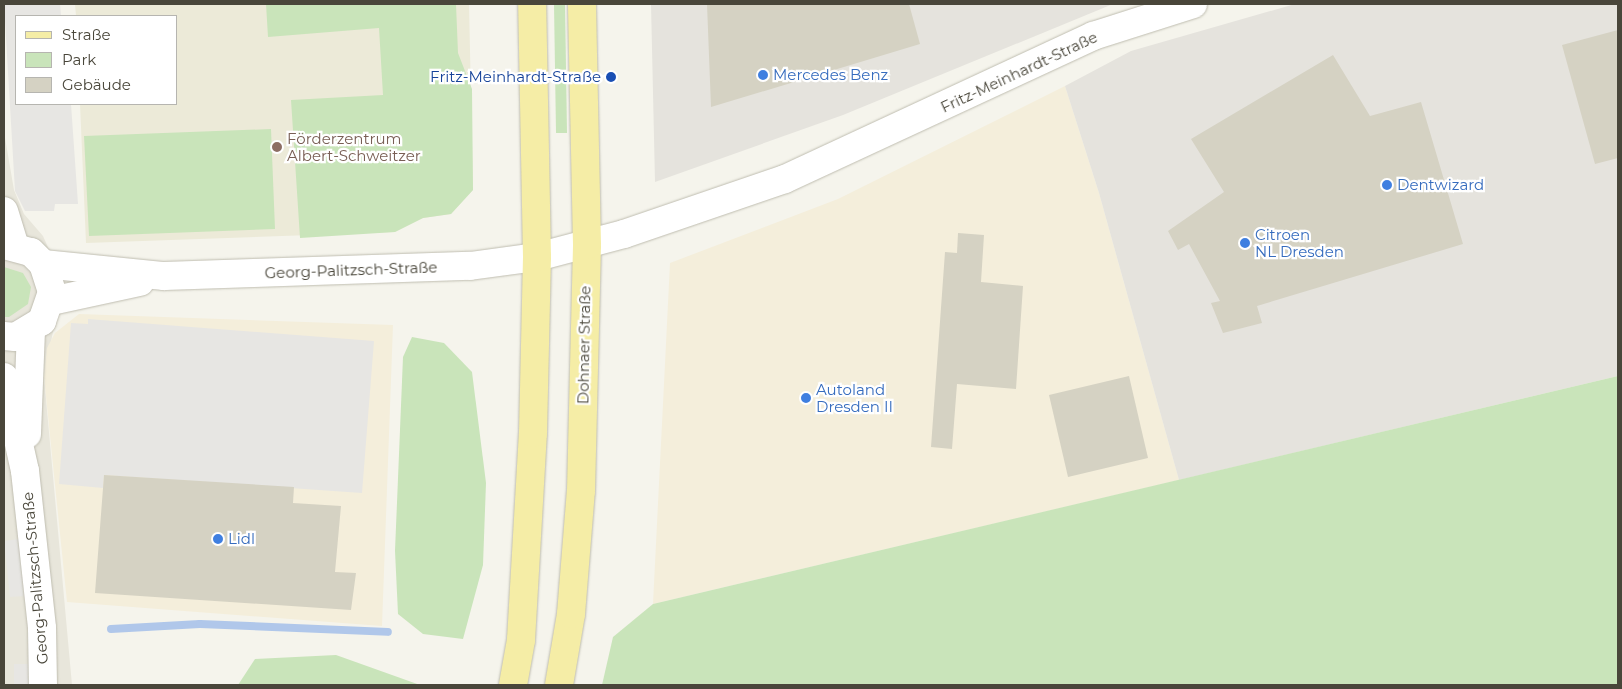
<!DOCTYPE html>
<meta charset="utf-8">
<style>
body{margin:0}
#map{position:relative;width:1622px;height:689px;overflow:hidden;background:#f5f4ec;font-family:Montserrat,sans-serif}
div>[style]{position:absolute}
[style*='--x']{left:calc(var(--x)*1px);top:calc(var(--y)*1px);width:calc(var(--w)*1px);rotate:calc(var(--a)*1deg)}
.residential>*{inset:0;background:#e8e6db}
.commercial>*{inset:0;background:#f4eedb}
.industrial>*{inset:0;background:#e5e3dd}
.education>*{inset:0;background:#ecead8}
.green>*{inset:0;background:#c9e4ba}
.parking>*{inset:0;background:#e7e6e3}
.stream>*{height:8px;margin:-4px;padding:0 4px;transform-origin:4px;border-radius:4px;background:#b0c7ea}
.building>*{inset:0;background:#d5d2c3}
.roads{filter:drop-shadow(0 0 1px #bfbdb0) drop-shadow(0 0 1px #bfbdb0)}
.minor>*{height:28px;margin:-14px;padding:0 14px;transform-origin:14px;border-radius:14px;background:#fff}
.major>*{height:28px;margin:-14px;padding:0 14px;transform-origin:14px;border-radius:14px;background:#f5eda6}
.dots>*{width:14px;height:14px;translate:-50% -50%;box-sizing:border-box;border:2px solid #fff;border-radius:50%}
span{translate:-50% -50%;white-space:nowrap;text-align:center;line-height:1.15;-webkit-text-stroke:4.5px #fff;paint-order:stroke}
.street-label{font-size:15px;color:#49463a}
.shop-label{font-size:15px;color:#366cbe}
.left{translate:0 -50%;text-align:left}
.transit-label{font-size:15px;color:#164399}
.right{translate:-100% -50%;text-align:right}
.education-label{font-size:15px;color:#785e54}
.frame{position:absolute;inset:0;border:5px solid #49463a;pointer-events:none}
.legend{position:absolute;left:15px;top:15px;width:162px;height:90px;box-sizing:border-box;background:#fff;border:1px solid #b6b5b0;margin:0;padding:6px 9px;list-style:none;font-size:15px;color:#49463a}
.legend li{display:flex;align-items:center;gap:10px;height:25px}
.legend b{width:25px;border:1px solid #b6b5b0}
</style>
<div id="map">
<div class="residential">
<div style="clip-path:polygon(4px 132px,14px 190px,24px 214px,43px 236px,63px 281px,44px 377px,72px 685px,4px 685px)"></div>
</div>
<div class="commercial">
<div style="clip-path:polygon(1065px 86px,1099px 193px,1179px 480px,653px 604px,670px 263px,838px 199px)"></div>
<div style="clip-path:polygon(79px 314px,393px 325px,382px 626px,67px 602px,44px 377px,47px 348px,55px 333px)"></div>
</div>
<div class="industrial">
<div style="clip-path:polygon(651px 4px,1113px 4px,843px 115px,655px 182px)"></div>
<div style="clip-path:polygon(1295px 4px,1618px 4px,1618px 376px,1179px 480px,1099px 193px,1065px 86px,1131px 51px)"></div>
</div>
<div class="education">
<div style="clip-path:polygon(75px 4px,469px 4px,473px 190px,451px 214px,423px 218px,395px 232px,86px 243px,80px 104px,176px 104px,176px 16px,76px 16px)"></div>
</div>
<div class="green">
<div style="clip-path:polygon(266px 4px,456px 4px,458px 53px,472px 89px,473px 190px,451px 214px,423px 218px,395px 232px,300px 238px,291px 100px,383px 95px,379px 28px,268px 37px)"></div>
<div style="clip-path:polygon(554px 4px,565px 4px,567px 133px,556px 133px)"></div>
<div style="clip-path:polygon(271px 129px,275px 229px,89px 236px,84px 136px)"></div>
<div style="clip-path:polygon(4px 267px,23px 273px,31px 287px,28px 304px,9px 317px,4px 317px)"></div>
<div style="clip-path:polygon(412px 337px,444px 343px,472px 372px,486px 483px,483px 565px,463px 639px,423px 634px,398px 614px,395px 551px,403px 357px)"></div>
<div style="clip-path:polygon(1618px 376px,1618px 685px,602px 685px,613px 637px,653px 604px)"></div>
<div style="clip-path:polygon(336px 655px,420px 685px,238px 685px,255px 659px)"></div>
</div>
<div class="parking">
<div style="clip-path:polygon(4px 4px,60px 4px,61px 16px,16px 16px,16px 104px,71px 104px,78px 204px,55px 204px,54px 211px,25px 211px,15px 191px)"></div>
<div style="clip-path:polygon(88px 319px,374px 341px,362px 493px,104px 475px,103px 488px,59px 484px,71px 323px,88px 324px)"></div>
<div style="clip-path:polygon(19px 539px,25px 596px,10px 597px,4px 541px)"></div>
<div style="clip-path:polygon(14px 664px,31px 664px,30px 685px,14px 685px)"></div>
</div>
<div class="stream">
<div style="--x:111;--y:629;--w:89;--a:-3.2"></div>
<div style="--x:200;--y:624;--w:188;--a:2.4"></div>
</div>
<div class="building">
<div style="clip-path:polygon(707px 4px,909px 4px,920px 44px,711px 107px)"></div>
<div style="clip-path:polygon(1618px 30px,1618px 158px,1595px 164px,1562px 45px)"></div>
<div style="clip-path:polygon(1333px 55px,1370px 116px,1421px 102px,1463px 244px,1257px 306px,1262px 323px,1223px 333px,1211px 303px,1220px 301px,1189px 244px,1178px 250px,1168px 231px,1224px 192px,1191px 139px)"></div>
<div style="clip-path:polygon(958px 233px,984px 235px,981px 282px,1023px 286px,1016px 389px,957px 384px,952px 449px,931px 447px,945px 252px,957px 253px)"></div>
<div style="clip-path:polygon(1129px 376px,1148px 458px,1068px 477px,1049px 395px)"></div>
<div style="clip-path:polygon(104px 475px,294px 487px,293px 503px,341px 506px,335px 572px,356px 573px,351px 610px,95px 593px)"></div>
</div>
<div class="roads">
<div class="minor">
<div style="--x:4;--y:211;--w:37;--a:73"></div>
<div style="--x:4;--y:245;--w:28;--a:15"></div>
<div style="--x:31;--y:252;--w:17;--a:45"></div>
<div style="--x:43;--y:264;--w:29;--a:72"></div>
<div style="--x:52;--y:292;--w:31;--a:109"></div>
<div style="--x:42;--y:321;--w:31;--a:149"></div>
<div style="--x:15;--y:337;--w:11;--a:-175"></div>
<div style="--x:43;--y:264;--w:122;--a:5.7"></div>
<div style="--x:164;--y:276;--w:306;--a:-1.9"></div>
<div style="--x:470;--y:266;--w:68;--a:-7.7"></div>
<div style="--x:537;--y:257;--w:90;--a:-14.8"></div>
<div style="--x:624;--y:234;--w:170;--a:-18.9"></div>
<div style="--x:785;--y:179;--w:340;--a:-24.9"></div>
<div style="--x:1093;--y:36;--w:105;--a:-17.7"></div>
<div style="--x:51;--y:301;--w:91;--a:-12.1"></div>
<div style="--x:4;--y:377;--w:96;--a:77.4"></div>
<div style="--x:25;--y:471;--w:158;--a:83.8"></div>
<div style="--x:42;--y:628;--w:57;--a:89"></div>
<div style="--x:27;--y:434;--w:104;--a:-87.8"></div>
</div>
<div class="major">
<div style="--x:513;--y:685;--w:46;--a:-79.9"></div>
<div style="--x:521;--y:640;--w:207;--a:-86.7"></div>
<div style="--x:533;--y:433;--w:176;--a:-88.7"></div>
<div style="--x:537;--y:257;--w:253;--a:-91.1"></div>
<div style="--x:559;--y:685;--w:72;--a:-80.4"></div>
<div style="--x:571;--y:614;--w:123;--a:-85.4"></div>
<div style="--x:581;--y:491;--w:246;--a:-88.6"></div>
<div style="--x:587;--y:245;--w:241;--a:-91.2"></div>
</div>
</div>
<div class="dots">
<div style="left:763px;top:75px;background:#3f7fe0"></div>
<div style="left:611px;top:77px;background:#1a4fb4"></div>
<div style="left:277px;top:147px;background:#8d6e63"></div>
<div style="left:1387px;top:185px;background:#3f7fe0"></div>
<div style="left:1245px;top:243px;background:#3f7fe0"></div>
<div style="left:806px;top:398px;background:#3f7fe0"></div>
<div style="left:218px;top:539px;background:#3f7fe0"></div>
</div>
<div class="street-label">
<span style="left:1019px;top:72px;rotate:-25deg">Fritz-Meinhardt-Straße</span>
<span style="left:351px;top:270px;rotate:-2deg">Georg-Palitzsch-Straße</span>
<span style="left:584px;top:345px;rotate:-89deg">Dohnaer Straße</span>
<span style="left:35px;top:578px;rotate:-95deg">Georg-Palitzsch-Straße</span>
</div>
<div class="shop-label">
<span class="left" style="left:773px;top:75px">Mercedes Benz</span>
<span class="left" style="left:1397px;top:185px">Dentwizard</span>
<span class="left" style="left:1255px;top:243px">Citroen<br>NL Dresden</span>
<span class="left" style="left:816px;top:398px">Autoland<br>Dresden II</span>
<span class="left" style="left:228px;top:539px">Lidl</span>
</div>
<div class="transit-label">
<span class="right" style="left:601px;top:77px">Fritz-Meinhardt-Straße</span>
</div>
<div class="education-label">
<span class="left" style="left:287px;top:147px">Förderzentrum<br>Albert-Schweitzer</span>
</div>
<div class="frame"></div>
<ul class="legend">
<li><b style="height:6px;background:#f5eda6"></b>Straße</li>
<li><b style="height:14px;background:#c9e4ba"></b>Park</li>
<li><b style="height:14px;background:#d5d2c3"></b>Gebäude</li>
</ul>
</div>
